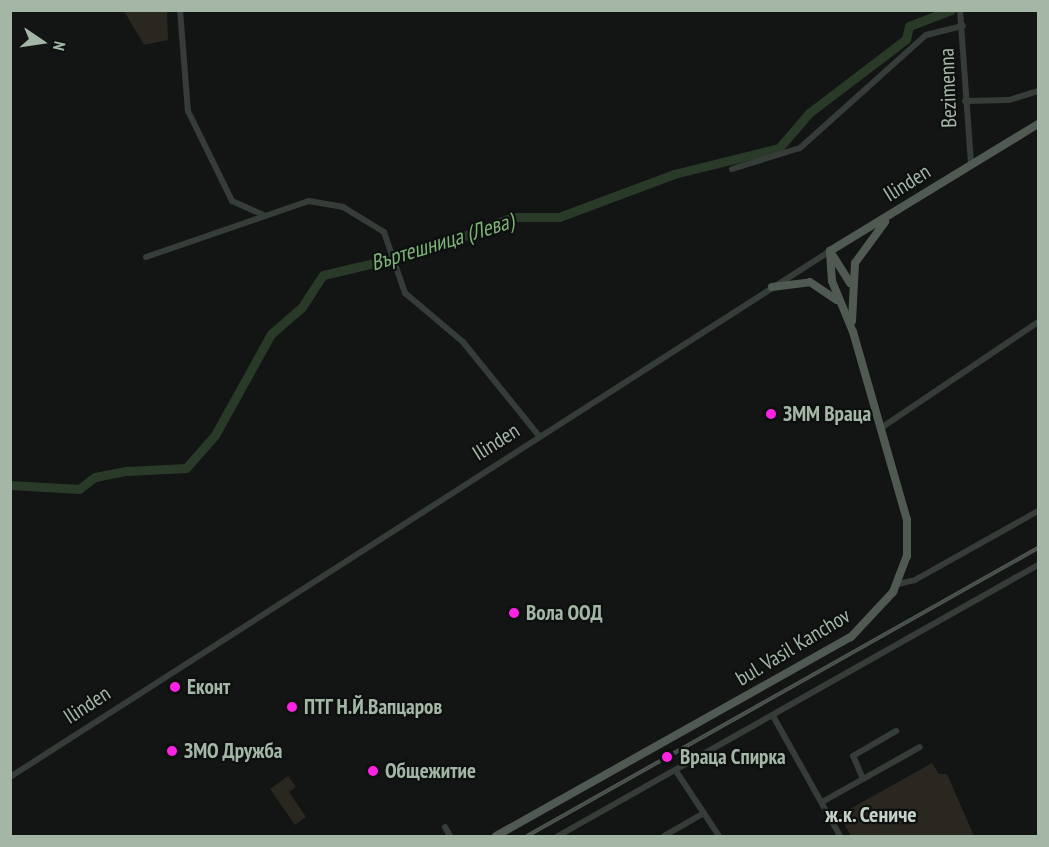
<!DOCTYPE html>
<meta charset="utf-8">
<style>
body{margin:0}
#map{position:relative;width:1049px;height:847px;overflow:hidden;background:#131514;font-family:"PT Sans Narrow",sans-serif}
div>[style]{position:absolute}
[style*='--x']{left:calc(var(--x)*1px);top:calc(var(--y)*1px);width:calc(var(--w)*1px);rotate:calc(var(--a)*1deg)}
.green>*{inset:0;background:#2a2721}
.river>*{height:9px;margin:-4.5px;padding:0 4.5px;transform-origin:4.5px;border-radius:4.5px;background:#2a3a29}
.minor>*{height:6px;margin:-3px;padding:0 3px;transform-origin:3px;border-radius:3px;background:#363d38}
.major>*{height:8px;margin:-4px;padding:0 4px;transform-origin:4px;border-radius:4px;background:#505a52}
.rail>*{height:4px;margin-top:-2px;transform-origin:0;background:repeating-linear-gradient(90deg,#0e100f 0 4.5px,#4d564f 0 9px);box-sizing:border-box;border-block:2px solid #4d564f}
.dots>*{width:16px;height:16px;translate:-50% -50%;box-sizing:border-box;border:3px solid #0e100f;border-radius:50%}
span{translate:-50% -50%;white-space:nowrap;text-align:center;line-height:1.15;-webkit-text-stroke:4.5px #0e100f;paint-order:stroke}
.street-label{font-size:21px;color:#a4b7a7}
.poi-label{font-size:21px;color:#a4b7a7;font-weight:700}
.left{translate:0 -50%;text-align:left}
.water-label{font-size:22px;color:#7db478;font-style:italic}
.neighbourhood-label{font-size:22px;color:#c5d2c8;font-weight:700}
.frame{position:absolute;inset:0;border:12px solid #a4b7a7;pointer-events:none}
.north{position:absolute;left:12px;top:12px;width:60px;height:60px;-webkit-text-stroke:4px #0e100f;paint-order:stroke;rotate:103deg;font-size:16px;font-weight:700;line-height:24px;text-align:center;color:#a4b7a7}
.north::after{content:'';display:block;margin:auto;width:21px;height:27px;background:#a4b7a7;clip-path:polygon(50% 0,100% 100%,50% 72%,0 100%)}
</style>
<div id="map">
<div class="green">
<div style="clip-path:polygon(124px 11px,167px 11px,168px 40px,144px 45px)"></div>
<div style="clip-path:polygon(932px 763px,939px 774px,947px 774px,974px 836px,851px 836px,839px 815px)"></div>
<div style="clip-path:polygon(288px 776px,296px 787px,289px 792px,306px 817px,295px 825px,270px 789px)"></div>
</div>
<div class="river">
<div style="--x:10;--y:485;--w:69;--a:3.3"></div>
<div style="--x:79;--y:489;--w:20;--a:-37"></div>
<div style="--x:95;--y:477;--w:33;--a:-11"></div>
<div style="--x:127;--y:471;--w:59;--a:-2.9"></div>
<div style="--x:186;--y:468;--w:44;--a:-48.7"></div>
<div style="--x:215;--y:435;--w:115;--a:-61"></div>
<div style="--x:271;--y:334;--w:41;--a:-41.1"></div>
<div style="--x:302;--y:307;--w:38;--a:-57"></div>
<div style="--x:323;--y:275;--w:105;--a:-13.2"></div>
<div style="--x:425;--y:251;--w:94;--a:-21.1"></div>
<div style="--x:513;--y:217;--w:46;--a:0"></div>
<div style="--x:559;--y:217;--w:123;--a:-20.5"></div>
<div style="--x:674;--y:174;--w:108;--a:-13.9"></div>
<div style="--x:779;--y:148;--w:46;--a:-49.4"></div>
<div style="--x:809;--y:113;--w:122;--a:-37.3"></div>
<div style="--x:906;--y:39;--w:13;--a:-77"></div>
<div style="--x:909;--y:26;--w:45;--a:-20.9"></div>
</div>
<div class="minor">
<div style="--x:180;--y:10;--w:101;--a:85.5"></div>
<div style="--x:188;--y:111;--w:100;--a:63.9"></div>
<div style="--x:232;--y:201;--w:34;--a:24"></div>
<div style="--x:960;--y:10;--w:153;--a:85.9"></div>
<div style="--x:965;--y:101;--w:44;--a:-1.3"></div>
<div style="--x:1009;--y:100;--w:30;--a:-17"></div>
<div style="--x:732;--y:169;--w:71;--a:-17.2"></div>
<div style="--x:800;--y:148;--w:169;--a:-41.9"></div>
<div style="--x:926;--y:35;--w:38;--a:-14"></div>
<div style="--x:146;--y:257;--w:172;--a:-19"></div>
<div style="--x:309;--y:201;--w:35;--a:10"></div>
<div style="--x:343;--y:207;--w:48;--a:31.4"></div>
<div style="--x:384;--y:232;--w:65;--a:71"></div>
<div style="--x:405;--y:293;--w:76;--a:40.2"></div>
<div style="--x:463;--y:342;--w:121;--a:51"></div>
<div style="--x:881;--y:428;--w:189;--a:-34"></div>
<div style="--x:898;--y:584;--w:17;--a:-13"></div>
<div style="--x:915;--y:580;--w:141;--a:-29.3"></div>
<div style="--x:773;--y:716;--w:137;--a:60.8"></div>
<div style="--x:676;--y:771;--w:78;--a:56.5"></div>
<div style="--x:10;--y:777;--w:974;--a:-32.68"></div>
<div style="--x:863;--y:779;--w:25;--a:-113"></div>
<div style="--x:853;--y:756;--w:50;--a:-30.2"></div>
<div style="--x:822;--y:802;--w:112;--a:-29.3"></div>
<div style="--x:445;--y:827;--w:10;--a:61"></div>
<div style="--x:558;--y:836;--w:551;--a:-29.45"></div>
<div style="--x:664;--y:836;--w:46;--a:-29.9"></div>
</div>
<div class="major">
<div style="--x:830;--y:251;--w:244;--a:-31.4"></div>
<div style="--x:830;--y:251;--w:38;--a:58"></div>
<div style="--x:772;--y:287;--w:38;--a:-7"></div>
<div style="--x:810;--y:282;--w:32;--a:34"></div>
<div style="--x:852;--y:321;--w:58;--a:-87"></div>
<div style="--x:855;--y:263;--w:51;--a:-53.8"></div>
<div style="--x:496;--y:836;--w:407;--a:-29.3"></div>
<div style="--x:851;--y:637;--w:62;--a:-47"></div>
<div style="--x:893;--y:592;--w:39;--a:-69"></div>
<div style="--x:907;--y:556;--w:36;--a:-90"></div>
<div style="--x:907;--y:520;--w:196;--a:-106"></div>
<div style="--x:853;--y:332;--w:55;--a:-112.4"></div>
<div style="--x:832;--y:281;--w:30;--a:-94"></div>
</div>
<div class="rail">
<div style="--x:527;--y:836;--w:587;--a:-29.41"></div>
</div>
<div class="dots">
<div style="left:771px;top:414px;background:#fe23e4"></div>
<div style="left:514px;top:613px;background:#fe23e4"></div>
<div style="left:175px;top:687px;background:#fe23e4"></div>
<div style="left:292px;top:707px;background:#fe23e4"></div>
<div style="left:172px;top:751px;background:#fe23e4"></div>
<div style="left:667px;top:757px;background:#fe23e4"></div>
<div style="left:373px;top:771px;background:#fe23e4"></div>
</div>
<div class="street-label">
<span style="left:948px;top:88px;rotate:-92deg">Bezimenna</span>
<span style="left:907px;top:183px;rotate:-32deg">Ilinden</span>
<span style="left:496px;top:442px;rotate:-32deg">Ilinden</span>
<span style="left:793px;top:647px;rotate:-31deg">bul. Vasil Kanchov</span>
<span style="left:87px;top:705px;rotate:-33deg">Ilinden</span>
</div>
<div class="poi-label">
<span class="left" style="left:783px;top:414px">ЗММ Враца</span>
<span class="left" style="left:526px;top:613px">Вола ООД</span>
<span class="left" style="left:187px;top:687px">Еконт</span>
<span class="left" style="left:304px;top:707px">ПТГ Н.Й.Вапцаров</span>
<span class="left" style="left:184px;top:751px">ЗМО Дружба</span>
<span class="left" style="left:680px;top:757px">Враца Спирка</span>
<span class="left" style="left:385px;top:771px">Общежитие</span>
</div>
<div class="water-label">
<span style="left:442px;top:242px;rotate:-17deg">Въртешница (Лева)</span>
</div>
<div class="neighbourhood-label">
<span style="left:871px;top:815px">ж.к. Сениче</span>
</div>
<div class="frame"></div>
<div class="north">N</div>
</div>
